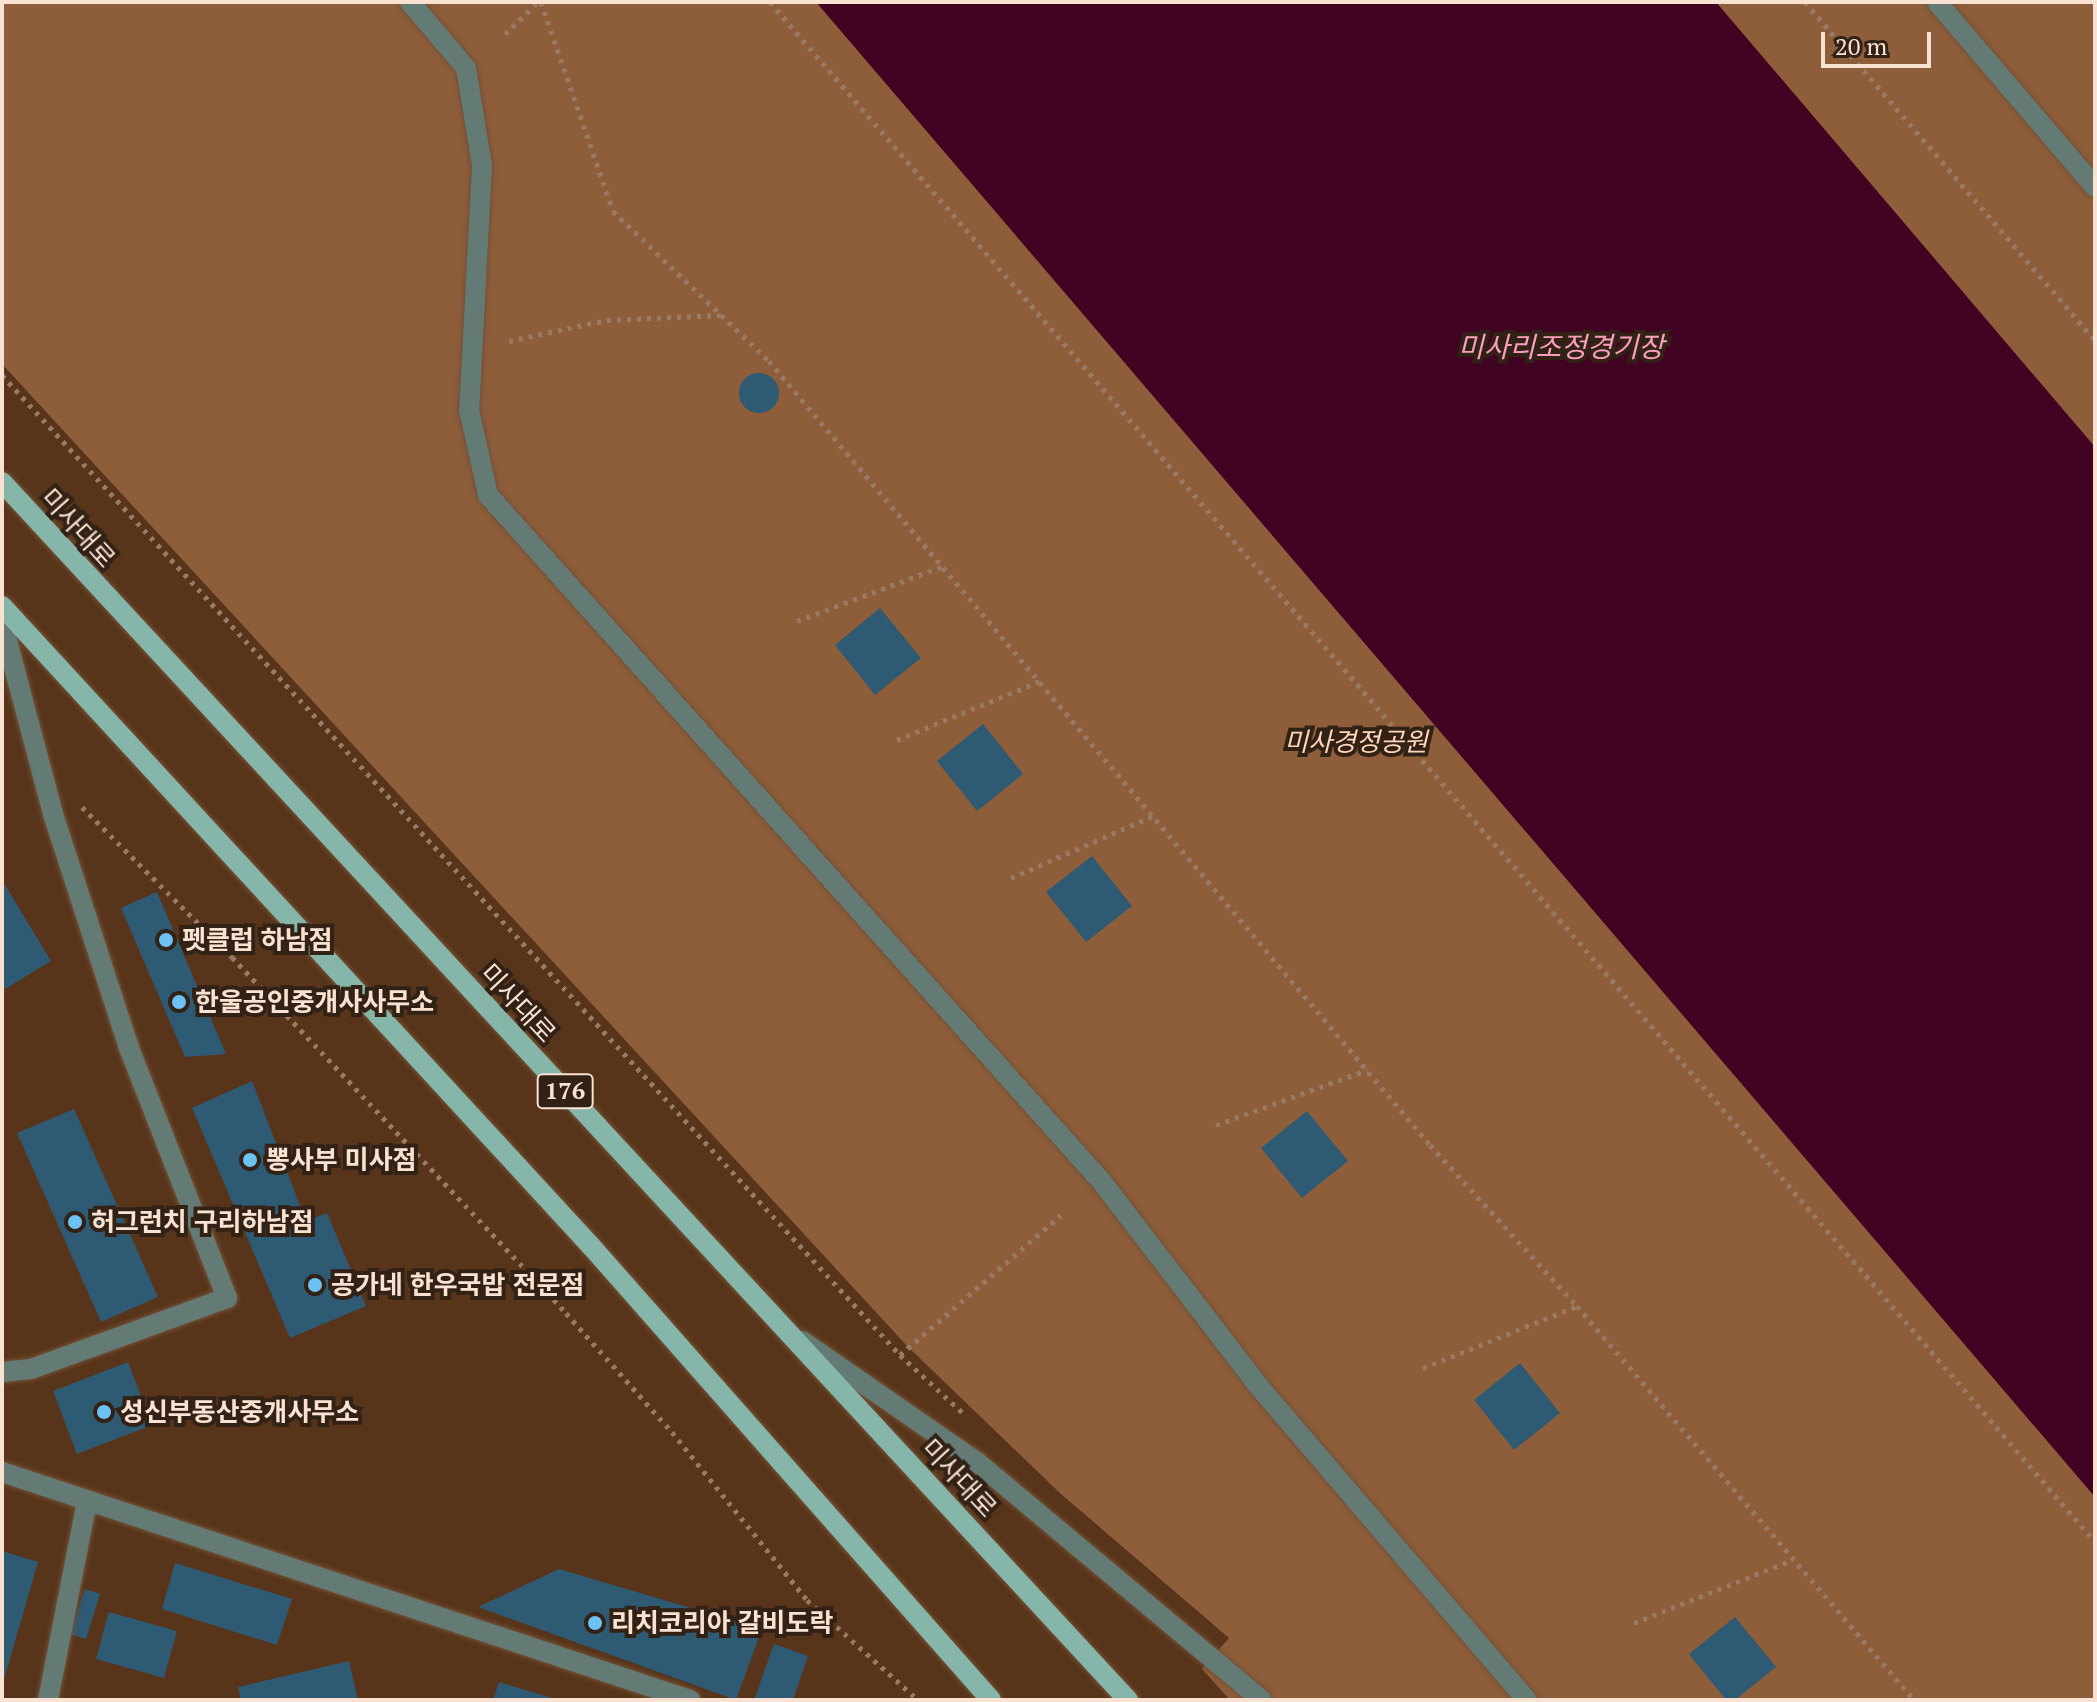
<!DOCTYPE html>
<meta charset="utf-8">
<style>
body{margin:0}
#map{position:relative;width:2097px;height:1702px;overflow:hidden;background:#58351a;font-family:"PT Serif","Noto Sans KR",serif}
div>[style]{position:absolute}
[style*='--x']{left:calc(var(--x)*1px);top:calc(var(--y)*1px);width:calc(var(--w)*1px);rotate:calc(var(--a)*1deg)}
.green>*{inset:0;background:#8e5d3a}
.water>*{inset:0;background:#400422}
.building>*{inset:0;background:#2e5a74}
.round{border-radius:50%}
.path>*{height:5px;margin-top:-2.5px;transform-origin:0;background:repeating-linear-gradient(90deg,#997b65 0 4px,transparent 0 10px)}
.roads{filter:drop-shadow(0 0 2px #725137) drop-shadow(0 0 2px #725137)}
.minor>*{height:20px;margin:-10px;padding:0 10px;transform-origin:10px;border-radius:10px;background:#647b75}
.major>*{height:20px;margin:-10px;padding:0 10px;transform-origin:10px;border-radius:10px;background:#85b6a9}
.dots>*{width:22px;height:22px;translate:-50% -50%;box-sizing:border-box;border:4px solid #322115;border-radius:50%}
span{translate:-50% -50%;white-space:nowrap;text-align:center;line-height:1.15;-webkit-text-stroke:8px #322115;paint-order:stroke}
.shield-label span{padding:2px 6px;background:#322115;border:2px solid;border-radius:6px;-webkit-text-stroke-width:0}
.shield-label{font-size:24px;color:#f9e2d2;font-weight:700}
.street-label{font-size:26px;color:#f9e2d2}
.park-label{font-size:26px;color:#ffd6ba;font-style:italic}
.poi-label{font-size:26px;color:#f9e2d2;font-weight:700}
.left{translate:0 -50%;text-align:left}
.water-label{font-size:28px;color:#fa9ec0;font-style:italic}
.frame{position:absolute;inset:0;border:4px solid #f9e2d2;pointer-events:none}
.scale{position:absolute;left:1821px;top:32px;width:110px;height:36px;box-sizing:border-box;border:4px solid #f9e2d2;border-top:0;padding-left:10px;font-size:24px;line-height:28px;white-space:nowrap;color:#f9e2d2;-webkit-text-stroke:6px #322115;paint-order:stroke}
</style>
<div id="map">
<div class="green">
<div style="clip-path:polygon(2px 2px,2095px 2px,2095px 1700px,1230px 1700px,1202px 1669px,1229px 1638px,1061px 1494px,908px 1347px,2px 364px)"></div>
</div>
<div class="water">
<div style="clip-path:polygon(816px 2px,1716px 2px,2095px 447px,2095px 1497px)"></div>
</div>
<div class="building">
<div class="round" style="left:739px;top:373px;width:40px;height:40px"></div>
<div style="clip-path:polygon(880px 608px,921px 658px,875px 695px,835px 645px)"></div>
<div style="clip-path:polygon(983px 724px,1023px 774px,977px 811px,937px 761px)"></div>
<div style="clip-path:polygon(1092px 856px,1132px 906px,1086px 942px,1046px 892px)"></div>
<div style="clip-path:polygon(2px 880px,51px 961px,2px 991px)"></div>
<div style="clip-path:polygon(157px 892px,226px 1054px,185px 1057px,121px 908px)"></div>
<div style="clip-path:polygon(252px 1081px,306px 1221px,327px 1213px,366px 1306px,290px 1338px,192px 1108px)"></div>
<div style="clip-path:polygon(74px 1109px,158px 1297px,101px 1322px,17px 1133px)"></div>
<div style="clip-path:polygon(1307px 1111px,1348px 1161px,1302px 1198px,1261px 1148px)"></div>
<div style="clip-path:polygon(128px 1362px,152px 1425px,77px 1454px,53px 1391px)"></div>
<div style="clip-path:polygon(1520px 1363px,1560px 1413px,1514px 1450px,1474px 1400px)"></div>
<div style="clip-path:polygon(2px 1551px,38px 1562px,3px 1683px,2px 1683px)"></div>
<div style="clip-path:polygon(175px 1563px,292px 1599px,277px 1645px,162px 1609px)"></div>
<div style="clip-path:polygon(559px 1569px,762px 1629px,736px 1700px,478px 1607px)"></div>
<div style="clip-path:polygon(85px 1589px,100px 1594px,86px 1639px,70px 1634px)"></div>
<div style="clip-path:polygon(109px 1612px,177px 1631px,164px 1678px,96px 1659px)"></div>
<div style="clip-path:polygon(1735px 1617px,1776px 1667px,1735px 1700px,1726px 1700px,1689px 1654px)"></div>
<div style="clip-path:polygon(774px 1644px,808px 1656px,793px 1700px,754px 1700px)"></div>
<div style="clip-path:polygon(349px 1661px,358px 1700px,241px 1700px,238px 1687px)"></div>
<div style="clip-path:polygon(499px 1682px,555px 1699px,555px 1700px,493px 1700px)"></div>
</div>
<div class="path">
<div style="--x:541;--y:2;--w:221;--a:71"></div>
<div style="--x:613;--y:211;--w:216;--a:43.9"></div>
<div style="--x:769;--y:361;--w:1025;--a:49.87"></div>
<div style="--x:1430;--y:1145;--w:218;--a:47.6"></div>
<div style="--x:1577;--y:1306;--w:518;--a:49.46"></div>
<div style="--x:770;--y:2;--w:2032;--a:49.29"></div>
<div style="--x:1805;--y:2;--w:445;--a:49.4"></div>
<div style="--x:505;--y:34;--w:46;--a:-44.1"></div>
<div style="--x:509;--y:341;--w:100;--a:-12.1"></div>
<div style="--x:607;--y:320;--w:114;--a:-2.5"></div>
<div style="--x:2;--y:375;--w:1329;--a:47.5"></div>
<div style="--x:900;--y:1355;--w:90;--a:42.7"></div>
<div style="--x:797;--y:621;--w:156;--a:-20.6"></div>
<div style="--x:897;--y:740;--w:155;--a:-22.4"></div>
<div style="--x:82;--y:807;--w:212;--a:45"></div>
<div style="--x:232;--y:957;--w:488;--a:46.8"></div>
<div style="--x:566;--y:1313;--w:159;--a:48.3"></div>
<div style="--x:672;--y:1432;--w:216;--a:51.2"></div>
<div style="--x:807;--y:1600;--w:149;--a:42"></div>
<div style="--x:1011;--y:878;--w:155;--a:-23.6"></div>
<div style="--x:1216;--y:1125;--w:161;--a:-20"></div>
<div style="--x:900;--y:1355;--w:213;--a:-41"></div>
<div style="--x:1423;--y:1368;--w:166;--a:-21.9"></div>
<div style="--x:1634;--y:1623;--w:170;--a:-21.7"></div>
</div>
<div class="roads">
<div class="minor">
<div style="--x:410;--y:2;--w:87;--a:49.7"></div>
<div style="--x:466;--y:68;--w:99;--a:80.7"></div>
<div style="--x:482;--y:166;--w:244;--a:93"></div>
<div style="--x:469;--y:410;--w:87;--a:77.4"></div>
<div style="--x:488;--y:495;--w:921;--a:48.21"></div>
<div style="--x:1102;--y:1182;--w:253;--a:52.5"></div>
<div style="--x:1256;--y:1383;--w:417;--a:49.5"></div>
<div style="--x:1937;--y:2;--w:243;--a:49.5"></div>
<div style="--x:2;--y:622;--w:199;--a:75.1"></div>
<div style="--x:53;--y:814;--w:246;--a:72"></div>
<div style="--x:129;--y:1048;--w:269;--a:68.6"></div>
<div style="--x:227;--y:1298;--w:208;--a:160.1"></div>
<div style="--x:31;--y:1369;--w:29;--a:174"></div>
<div style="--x:802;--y:1341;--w:213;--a:34.7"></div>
<div style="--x:977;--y:1462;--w:371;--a:39.9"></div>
<div style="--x:2;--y:1472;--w:725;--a:18.33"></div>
<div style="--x:48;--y:1700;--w:202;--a:-78.9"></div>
</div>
<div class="major">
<div style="--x:2;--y:482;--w:1659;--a:47.25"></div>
<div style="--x:2;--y:606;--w:870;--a:47.38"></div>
<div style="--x:591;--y:1246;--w:605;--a:48.62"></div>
</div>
</div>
<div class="dots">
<div style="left:166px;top:940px;background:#6ec2f3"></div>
<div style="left:179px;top:1002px;background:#6ec2f3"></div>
<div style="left:250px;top:1160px;background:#6ec2f3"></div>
<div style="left:75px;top:1222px;background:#6ec2f3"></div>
<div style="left:315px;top:1285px;background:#6ec2f3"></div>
<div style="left:104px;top:1412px;background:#6ec2f3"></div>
<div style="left:595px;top:1623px;background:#6ec2f3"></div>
</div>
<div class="shield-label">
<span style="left:565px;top:1091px">176</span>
</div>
<div class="street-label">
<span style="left:78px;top:528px;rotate:48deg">미사대로</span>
<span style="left:518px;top:1003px;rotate:47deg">미사대로</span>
<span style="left:959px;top:1478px;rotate:47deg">미사대로</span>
</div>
<div class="park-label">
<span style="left:1356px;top:742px">미사경정공원</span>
</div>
<div class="poi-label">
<span class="left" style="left:182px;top:940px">펫클럽 하남점</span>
<span class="left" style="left:195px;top:1002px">한울공인중개사사무소</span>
<span class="left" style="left:266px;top:1160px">뽕사부 미사점</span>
<span class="left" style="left:91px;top:1222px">허그런치 구리하남점</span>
<span class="left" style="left:331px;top:1285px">공가네 한우국밥 전문점</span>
<span class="left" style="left:120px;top:1412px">성신부동산중개사무소</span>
<span class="left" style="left:611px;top:1623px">리치코리아 갈비도락</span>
</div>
<div class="water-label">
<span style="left:1561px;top:347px">미사리조정경기장</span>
</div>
<div class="frame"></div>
<div class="scale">20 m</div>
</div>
